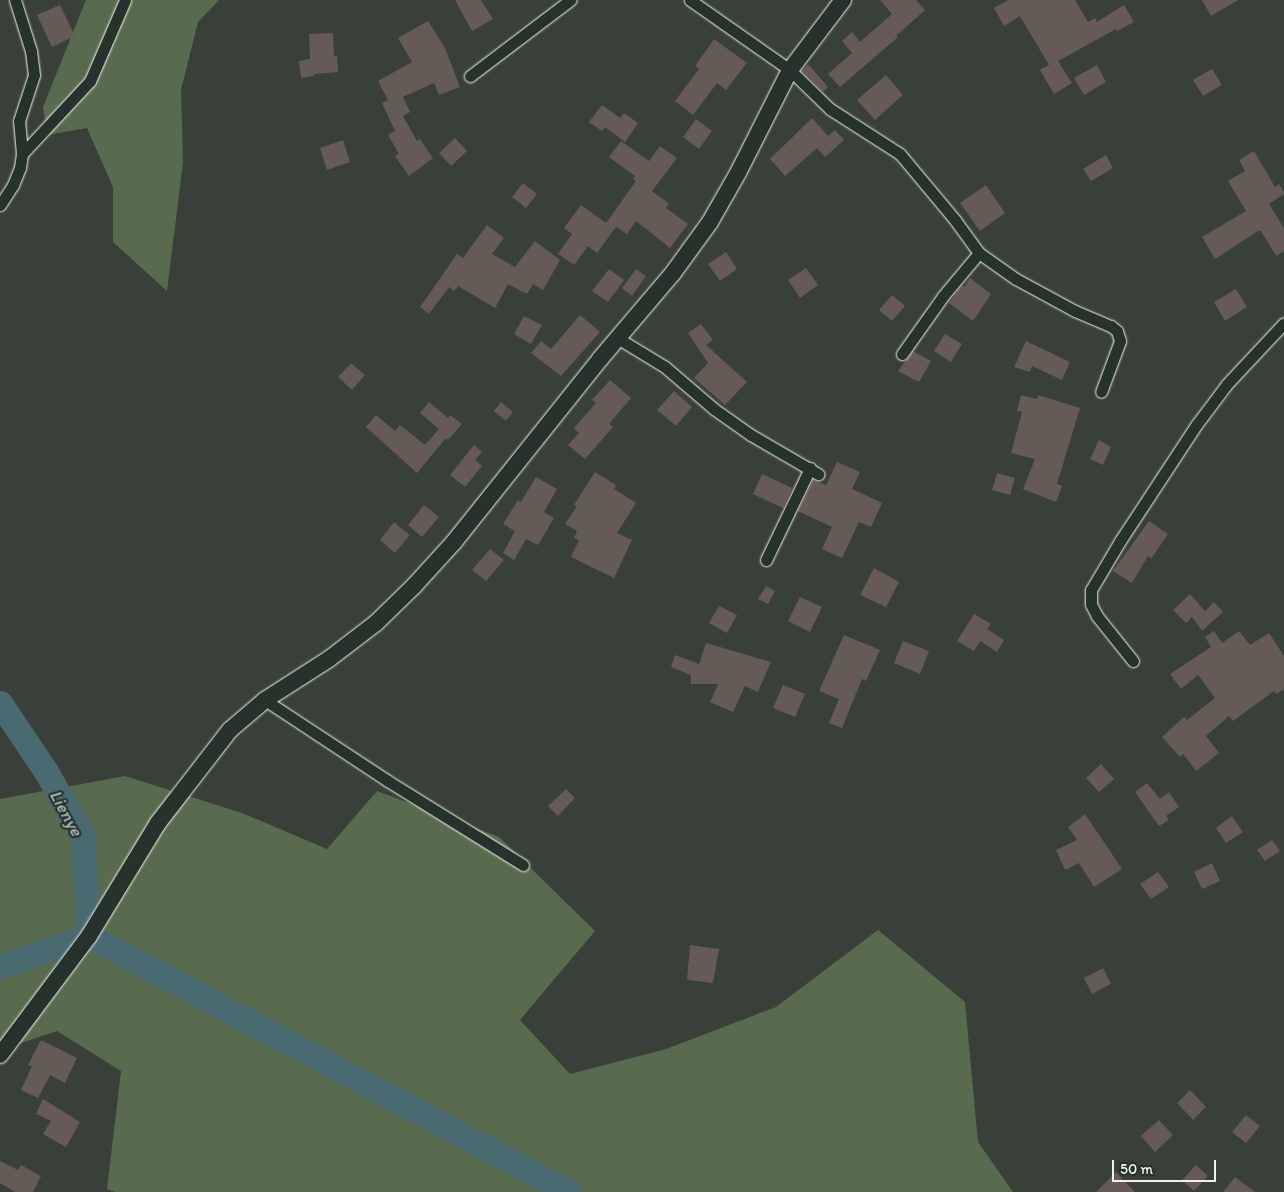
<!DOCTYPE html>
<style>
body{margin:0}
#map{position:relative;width:1284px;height:1192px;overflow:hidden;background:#393f39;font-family:Itim,sans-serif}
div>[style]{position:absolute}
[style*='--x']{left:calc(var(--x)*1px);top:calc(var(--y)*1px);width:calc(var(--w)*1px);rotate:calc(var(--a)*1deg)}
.green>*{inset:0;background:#586b4f}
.river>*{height:25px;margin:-12.5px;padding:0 12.5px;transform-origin:12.5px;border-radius:12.5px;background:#4a6a71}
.building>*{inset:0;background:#665a56}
.roads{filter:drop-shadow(0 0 1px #f4f1e8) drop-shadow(0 0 1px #f4f1e8)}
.street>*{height:11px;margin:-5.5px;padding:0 5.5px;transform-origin:5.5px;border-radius:5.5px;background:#26332d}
.secondary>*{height:16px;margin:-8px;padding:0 8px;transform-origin:8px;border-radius:8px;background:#26332d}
span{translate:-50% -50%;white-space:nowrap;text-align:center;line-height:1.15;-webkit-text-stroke:4.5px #26332d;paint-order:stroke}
.water-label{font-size:18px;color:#b0bbb8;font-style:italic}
.scale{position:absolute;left:1112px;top:1160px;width:104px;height:22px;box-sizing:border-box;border:2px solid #f4f1e8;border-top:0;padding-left:6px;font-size:15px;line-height:18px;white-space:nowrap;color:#f4f1e8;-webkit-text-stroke:4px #26332d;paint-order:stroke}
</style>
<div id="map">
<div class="green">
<div style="clip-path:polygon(86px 0,219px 0,198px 22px,181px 90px,183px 163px,167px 291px,113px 242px,113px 187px,87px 128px,47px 135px,43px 107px)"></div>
<div style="clip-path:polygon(125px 776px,242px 813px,327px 849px,377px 791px,499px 837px,595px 931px,520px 1020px,570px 1074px,666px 1049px,776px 1007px,878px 930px,965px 1002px,978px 1142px,1013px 1192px,115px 1192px,107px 1189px,121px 1071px,57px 1031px,0 1050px,0 799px)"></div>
</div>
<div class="river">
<div style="--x:0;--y:703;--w:81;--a:56.1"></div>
<div style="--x:45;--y:770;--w:74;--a:60"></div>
<div style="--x:82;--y:834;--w:102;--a:86.1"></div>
<div style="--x:0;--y:966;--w:94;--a:-18.6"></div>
<div style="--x:89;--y:936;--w:544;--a:28.07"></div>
</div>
<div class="building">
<div style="clip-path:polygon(455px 0,481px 0,493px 19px,472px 31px)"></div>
<div style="clip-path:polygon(880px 0,916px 0,925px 10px,896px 36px,898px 37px,840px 87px,828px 74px,852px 53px,842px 41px,852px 32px,860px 42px,892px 14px)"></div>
<div style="clip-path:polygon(1008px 0,1075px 0,1088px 22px,1095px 18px,1097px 22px,1124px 5px,1134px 22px,1117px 31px,1116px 29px,1058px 61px,1072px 83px,1054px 94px,1040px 70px,1049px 65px,1020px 16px,1004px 26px,994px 8px)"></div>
<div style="clip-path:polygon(1202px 0,1238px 0,1211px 16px)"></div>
<div style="clip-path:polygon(60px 5px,75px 36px,52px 47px,37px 15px)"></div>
<div style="clip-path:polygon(428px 21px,445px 48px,460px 87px,439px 95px,434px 83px,403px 97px,410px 112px,403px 116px,417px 141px,420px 139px,433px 158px,409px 176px,395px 156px,399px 154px,388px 135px,395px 131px,382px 103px,388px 100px,378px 81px,412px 62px,398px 38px)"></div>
<div style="clip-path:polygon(333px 33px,334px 56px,337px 56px,338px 72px,314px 74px,314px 76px,301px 78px,299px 61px,310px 59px,309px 34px)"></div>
<div style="clip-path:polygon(714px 39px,747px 63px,726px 90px,717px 83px,693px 115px,675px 101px,699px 69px,695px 66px)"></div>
<div style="clip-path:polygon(808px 64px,828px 87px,823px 92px,802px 71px)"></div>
<div style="clip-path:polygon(1097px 65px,1106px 82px,1084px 95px,1074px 78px)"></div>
<div style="clip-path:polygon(1212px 69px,1222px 85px,1203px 96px,1193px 80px)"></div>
<div style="clip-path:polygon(886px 75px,903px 95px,875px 120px,857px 100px)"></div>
<div style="clip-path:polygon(602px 105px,620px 118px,624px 113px,638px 123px,625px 142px,605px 127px,602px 131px,589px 122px)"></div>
<div style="clip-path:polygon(812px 118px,828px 136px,835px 130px,844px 140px,825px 157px,817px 148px,785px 176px,770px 159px)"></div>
<div style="clip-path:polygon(696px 119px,712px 131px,699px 149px,683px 137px)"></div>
<div style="clip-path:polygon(455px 138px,467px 151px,451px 166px,439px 153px)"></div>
<div style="clip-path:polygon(343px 140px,350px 162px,327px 170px,320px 148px)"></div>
<div style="clip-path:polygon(621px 141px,649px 161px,660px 146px,677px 158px,652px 191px,669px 204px,666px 208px,688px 224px,670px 248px,636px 221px,627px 234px,616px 227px,597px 253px,588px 246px,574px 265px,558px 254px,572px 234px,564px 228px,581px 205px,606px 223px,636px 181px,633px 179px,635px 176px,609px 157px)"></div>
<div style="clip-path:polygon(1254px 151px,1275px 187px,1279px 184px,1284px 192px,1284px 194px,1269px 204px,1284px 228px,1284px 251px,1276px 256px,1261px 231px,1258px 231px,1215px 259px,1202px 237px,1246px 211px,1228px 181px,1245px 171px,1239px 160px)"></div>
<div style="clip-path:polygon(1106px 155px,1113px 168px,1091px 181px,1083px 169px)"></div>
<div style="clip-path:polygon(523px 183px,537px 194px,526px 208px,512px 197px)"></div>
<div style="clip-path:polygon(986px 185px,1005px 213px,980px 231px,960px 203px)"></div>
<div style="clip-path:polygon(487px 225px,504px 238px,492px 254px,515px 267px,535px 241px,560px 260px,543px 290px,533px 284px,527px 294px,508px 284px,495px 308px,458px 286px,454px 291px,449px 287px,429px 314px,420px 307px,457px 254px,463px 258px)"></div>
<div style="clip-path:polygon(726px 252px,737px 269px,720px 281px,708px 264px)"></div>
<div style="clip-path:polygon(806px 268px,818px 285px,800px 298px,788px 280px)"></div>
<div style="clip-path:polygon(609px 269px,624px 280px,608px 302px,592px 291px)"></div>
<div style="clip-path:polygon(636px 269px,646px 276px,632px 296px,622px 288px)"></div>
<div style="clip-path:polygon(970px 278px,991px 294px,973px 321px,949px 303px,962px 285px,964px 287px)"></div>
<div style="clip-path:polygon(1236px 289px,1247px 307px,1225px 321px,1214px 302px)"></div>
<div style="clip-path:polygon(892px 295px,905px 306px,892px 321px,879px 310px)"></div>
<div style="clip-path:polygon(580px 315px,600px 332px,561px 376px,531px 353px,541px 341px,551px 349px)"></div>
<div style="clip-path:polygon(524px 316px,542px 325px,531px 344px,514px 334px)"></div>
<div style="clip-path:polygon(701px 324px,713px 340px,706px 345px,747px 382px,725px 405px,694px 378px,708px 363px,688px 333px)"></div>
<div style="clip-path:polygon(945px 334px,962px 344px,951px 362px,934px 351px)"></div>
<div style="clip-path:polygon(1026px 341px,1070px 362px,1062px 380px,1032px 366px,1030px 372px,1014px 367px)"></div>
<div style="clip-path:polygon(913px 351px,931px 361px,919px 382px,898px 371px)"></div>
<div style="clip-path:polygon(351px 363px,365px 375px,352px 390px,338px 377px)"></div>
<div style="clip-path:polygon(610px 380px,631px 398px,609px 424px,613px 427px,585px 459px,568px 445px,579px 433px,574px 428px,596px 403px,592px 400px)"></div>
<div style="clip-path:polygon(674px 391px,692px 407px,676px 426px,657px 410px)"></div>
<div style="clip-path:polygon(1021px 395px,1037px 399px,1038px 395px,1080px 408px,1057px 484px,1062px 486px,1056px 502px,1023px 489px,1035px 459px,1011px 453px,1022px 412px,1017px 411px)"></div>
<div style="clip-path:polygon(429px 402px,448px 418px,450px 415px,462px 424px,448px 440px,446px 438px,417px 473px,366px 427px,376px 415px,395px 431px,400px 425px,425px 445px,439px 429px,420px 413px)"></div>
<div style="clip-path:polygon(501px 402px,513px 412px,506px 421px,494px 411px)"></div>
<div style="clip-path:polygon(1099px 440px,1111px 447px,1103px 465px,1090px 459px)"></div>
<div style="clip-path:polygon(474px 445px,482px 452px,475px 460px,482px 466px,465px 487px,450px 475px)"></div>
<div style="clip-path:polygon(837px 462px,860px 472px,852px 489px,882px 503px,871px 527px,859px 522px,842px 558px,822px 549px,832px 527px,798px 511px,813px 480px,826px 485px)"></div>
<div style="clip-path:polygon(595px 472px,616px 485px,614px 489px,636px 503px,617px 533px,632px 540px,614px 578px,571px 557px,579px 540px,574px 538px,577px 531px,565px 524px,577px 506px,574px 505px)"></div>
<div style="clip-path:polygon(997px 473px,1015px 478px,1010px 495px,992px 490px)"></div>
<div style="clip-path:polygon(762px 474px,792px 488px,783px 508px,753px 494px)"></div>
<div style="clip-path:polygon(536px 477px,557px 489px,544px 512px,554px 518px,538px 545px,526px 539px,514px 560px,503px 553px,515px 531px,503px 524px,518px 500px,521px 502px)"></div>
<div style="clip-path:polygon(424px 505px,439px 517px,422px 537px,408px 525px)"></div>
<div style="clip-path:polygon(1149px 521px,1168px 534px,1151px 559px,1148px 556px,1132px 583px,1113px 571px)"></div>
<div style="clip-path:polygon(394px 522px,410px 535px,395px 553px,380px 540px)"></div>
<div style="clip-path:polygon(490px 549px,504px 560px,486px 581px,472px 570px)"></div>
<div style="clip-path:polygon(874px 568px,899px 582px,886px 607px,860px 595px)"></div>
<div style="clip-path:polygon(766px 586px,775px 591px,768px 604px,758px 599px)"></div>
<div style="clip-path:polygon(1190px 594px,1205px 611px,1214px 602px,1223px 612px,1202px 631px,1192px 617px,1186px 623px,1173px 610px)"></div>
<div style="clip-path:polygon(800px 597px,822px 607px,810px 632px,788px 621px)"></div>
<div style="clip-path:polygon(719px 606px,737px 615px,727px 633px,709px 623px)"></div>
<div style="clip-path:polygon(974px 614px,991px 624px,987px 629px,1004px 640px,997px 652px,980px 641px,974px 651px,957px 641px)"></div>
<div style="clip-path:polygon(1214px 631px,1222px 643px,1239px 631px,1250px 645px,1269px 633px,1284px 656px,1284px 689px,1276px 694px,1274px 691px,1233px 721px,1229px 716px,1206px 736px,1219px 753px,1196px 771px,1183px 754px,1180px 757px,1162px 737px,1184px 717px,1187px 720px,1215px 698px,1198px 675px,1181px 689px,1170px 674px,1211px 647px,1205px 637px)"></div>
<div style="clip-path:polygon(844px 635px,880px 650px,866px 681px,862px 679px,842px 728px,829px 723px,839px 699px,819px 691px)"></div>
<div style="clip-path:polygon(903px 641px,929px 651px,920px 674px,894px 663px)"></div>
<div style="clip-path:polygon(706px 643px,771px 662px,758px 692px,745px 686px,733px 712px,710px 702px,718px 684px,691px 684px,691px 675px,671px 667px,675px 655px,699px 664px)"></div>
<div style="clip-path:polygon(783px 685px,805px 694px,795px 717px,773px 708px)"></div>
<div style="clip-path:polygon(1101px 764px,1114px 779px,1099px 792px,1086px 778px)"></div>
<div style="clip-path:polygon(1147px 783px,1160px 799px,1169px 792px,1179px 807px,1166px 816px,1169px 820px,1159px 826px,1135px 792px)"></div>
<div style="clip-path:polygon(566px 789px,575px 798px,558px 816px,548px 806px)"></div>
<div style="clip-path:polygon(1085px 814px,1122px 869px,1094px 887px,1079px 863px,1065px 870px,1056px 850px,1077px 840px,1068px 827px)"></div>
<div style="clip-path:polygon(1232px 816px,1243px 832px,1226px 843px,1216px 828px)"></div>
<div style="clip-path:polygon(1272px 840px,1280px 851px,1265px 861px,1257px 850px)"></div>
<div style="clip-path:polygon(1212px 863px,1220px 881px,1202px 889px,1194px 872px)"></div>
<div style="clip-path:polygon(1158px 872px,1169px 887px,1151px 899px,1140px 884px)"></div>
<div style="clip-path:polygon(690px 945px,719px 949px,713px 983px,687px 980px)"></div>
<div style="clip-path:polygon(1103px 968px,1111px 984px,1092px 994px,1084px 978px)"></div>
<div style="clip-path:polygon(41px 1040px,77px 1058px,65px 1083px,50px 1075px,38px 1098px,21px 1090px,32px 1066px,28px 1065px)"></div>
<div style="clip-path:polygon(1190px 1090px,1206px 1107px,1193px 1120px,1177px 1103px)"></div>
<div style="clip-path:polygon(43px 1099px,80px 1122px,66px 1147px,43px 1134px,51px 1121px,36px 1114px)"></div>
<div style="clip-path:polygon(1246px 1115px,1260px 1126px,1246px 1143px,1232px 1132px)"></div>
<div style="clip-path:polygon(1159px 1120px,1173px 1135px,1155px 1152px,1141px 1136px)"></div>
<div style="clip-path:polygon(0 1161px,18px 1170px,21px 1165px,41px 1176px,33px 1192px,15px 1192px,0 1183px)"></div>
<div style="clip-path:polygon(1196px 1165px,1208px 1176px,1194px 1191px,1182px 1180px)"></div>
<div style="clip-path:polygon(1116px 1172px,1135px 1192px,1096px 1192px)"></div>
<div style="clip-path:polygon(1235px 1177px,1255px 1192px,1223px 1192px)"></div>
</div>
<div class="roads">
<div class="street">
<div style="--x:690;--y:0;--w:122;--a:35"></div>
<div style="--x:790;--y:70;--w:56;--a:44.3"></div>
<div style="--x:830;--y:109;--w:83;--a:32.7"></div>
<div style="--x:900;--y:154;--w:86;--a:50.2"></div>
<div style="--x:955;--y:220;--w:41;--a:54"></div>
<div style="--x:979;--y:253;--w:45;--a:35.1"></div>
<div style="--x:1016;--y:279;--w:67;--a:28.5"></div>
<div style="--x:1075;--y:311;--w:39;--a:23"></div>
<div style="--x:1111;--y:326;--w:8;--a:40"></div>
<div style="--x:1117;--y:331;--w:10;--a:73"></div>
<div style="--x:1120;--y:341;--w:54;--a:110.4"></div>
<div style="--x:470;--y:76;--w:126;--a:-37.2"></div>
<div style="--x:22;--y:154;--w:100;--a:-47"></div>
<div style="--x:90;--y:81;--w:88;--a:-66.6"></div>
<div style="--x:0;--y:205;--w:24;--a:-57"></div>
<div style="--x:13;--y:185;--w:18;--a:-68"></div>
<div style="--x:20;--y:168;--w:14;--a:-82"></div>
<div style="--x:22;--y:154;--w:33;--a:-95"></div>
<div style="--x:19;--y:121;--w:48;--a:-71.9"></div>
<div style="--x:34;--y:75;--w:24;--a:-97"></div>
<div style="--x:31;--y:51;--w:53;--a:-107.4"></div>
<div style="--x:619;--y:339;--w:54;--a:31.3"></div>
<div style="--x:665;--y:367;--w:65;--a:40.6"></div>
<div style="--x:714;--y:409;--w:45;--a:35.1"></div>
<div style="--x:751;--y:435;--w:78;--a:30.2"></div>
<div style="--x:902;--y:354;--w:71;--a:-54.7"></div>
<div style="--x:943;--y:296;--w:56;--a:-50.1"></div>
<div style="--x:766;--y:560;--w:102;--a:-64.4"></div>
<div style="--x:1133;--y:661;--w:58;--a:-128.7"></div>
<div style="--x:1097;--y:616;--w:13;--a:-117"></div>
<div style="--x:1091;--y:604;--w:14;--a:-90"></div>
<div style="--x:1091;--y:590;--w:57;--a:-59.4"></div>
<div style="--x:1120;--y:541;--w:140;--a:-56.7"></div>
<div style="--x:1197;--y:424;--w:50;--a:-53.1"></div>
<div style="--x:1227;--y:384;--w:83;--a:-46.9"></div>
<div style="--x:265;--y:700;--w:147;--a:33.4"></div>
<div style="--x:388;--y:781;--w:159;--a:31.9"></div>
</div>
<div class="secondary">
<div style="--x:0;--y:1055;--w:149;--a:-53.2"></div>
<div style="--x:89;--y:936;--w:132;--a:-58.6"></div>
<div style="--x:158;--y:823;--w:118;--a:-52.3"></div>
<div style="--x:230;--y:730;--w:46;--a:-40.6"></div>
<div style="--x:265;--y:700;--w:76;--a:-32.6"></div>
<div style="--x:329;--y:659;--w:59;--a:-37.5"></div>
<div style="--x:376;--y:623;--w:53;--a:-44.2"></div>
<div style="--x:414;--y:586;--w:59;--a:-47.7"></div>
<div style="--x:454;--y:542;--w:234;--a:-51.4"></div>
<div style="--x:600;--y:359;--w:113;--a:-49.7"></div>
<div style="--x:673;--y:273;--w:63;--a:-54"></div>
<div style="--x:710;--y:222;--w:56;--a:-60.3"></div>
<div style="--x:738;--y:173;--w:115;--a:-63.2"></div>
<div style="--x:790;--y:70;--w:88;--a:-52.9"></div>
</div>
</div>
<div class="water-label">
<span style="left:66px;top:813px;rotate:61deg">Lienye</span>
</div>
<div class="scale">50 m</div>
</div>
